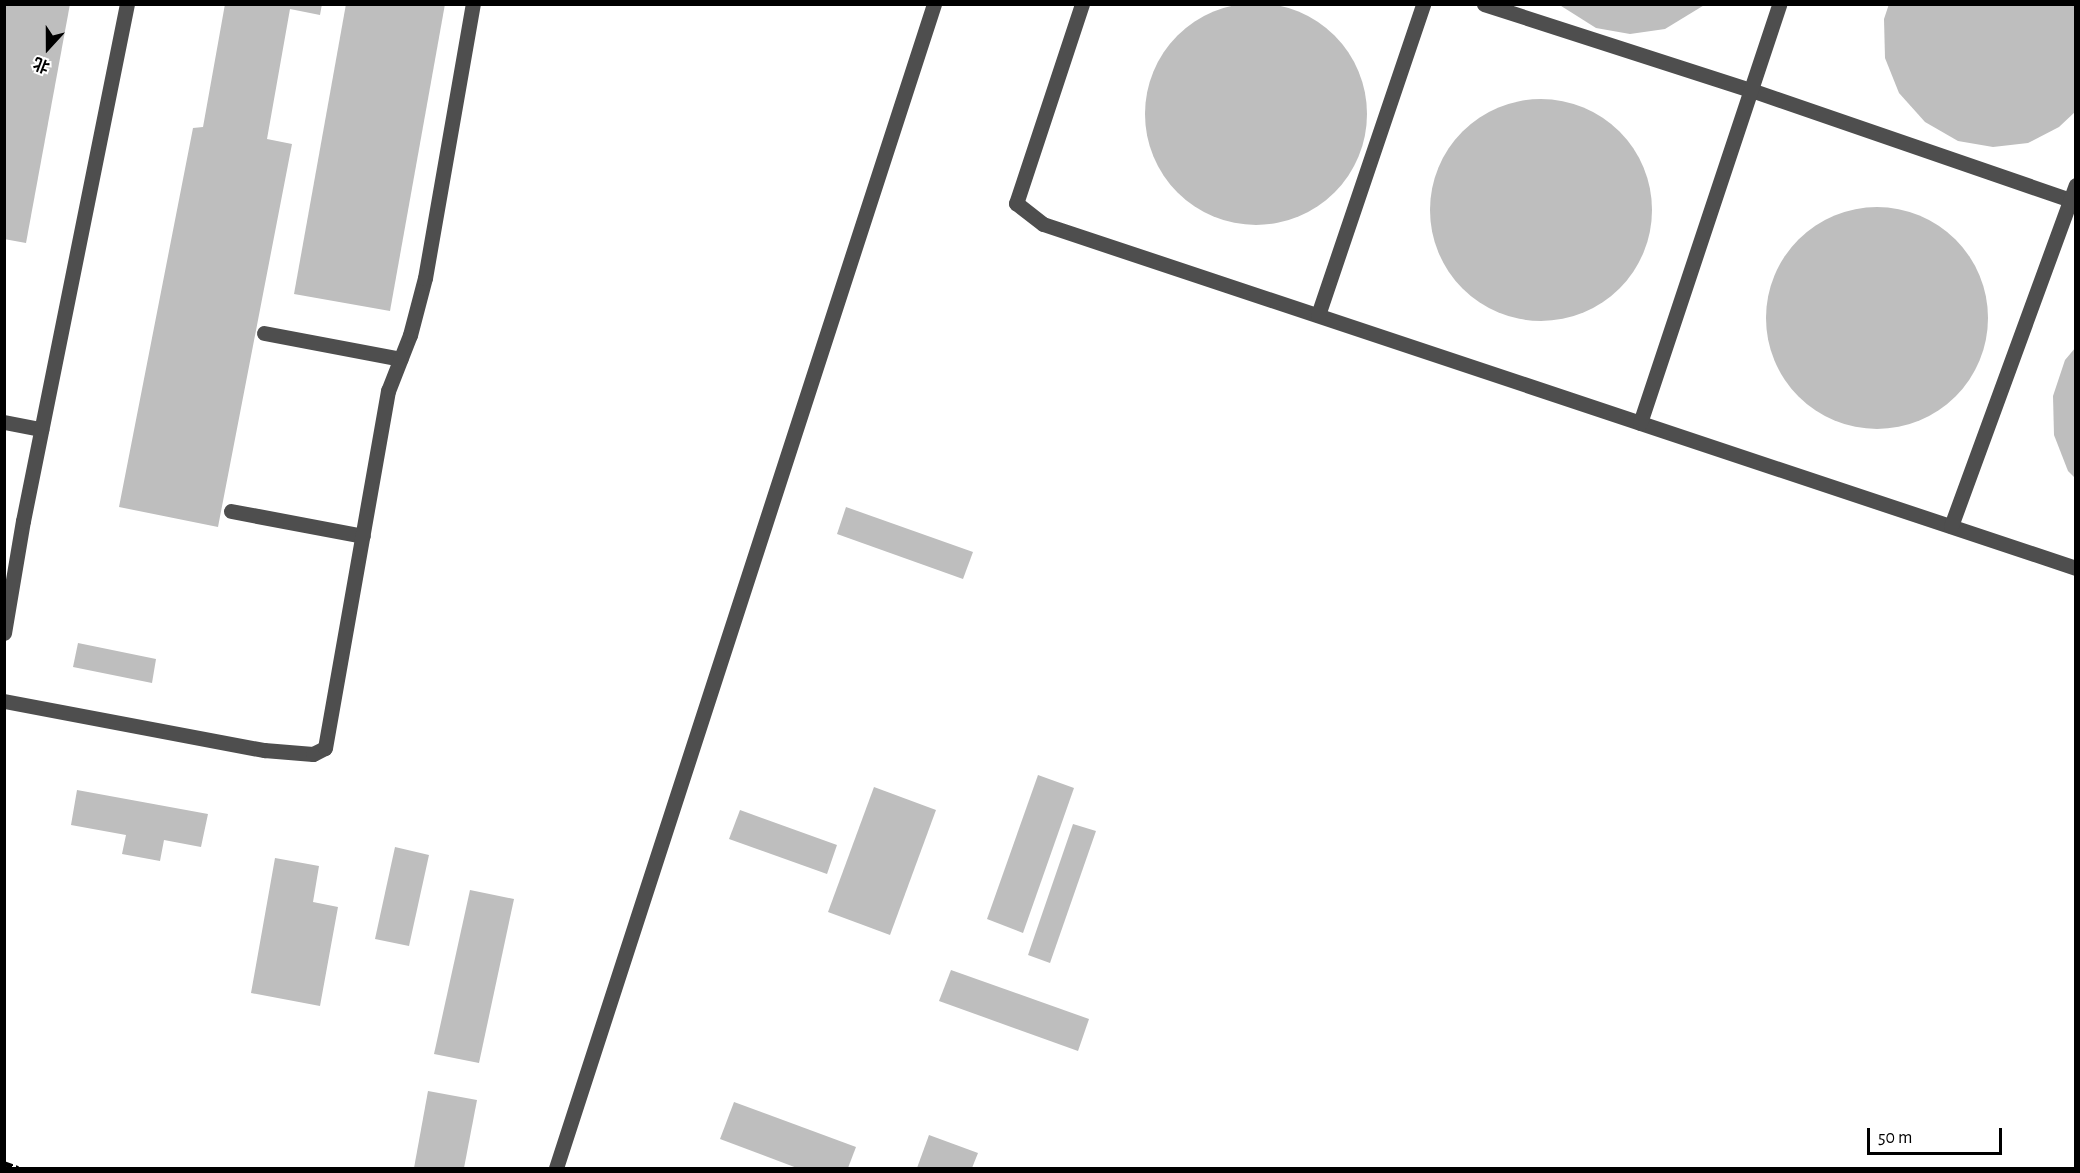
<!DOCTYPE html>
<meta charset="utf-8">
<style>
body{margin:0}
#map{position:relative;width:2080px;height:1173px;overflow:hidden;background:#fff;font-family:"Alegreya Sans","Noto Sans SC",sans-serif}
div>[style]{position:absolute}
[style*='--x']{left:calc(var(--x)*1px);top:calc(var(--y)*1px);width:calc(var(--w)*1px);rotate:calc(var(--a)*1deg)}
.building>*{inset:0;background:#bebebe}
.round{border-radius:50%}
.minor>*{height:15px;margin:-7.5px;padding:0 7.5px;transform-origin:7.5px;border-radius:7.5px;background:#4e4e4e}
.rail>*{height:4.5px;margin-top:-2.25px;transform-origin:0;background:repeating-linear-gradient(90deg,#000 0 9px,transparent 0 12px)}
span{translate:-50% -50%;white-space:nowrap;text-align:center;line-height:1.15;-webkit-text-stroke:4.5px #fff;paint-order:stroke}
.frame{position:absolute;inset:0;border:6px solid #000;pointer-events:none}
.north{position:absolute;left:18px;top:18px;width:60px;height:60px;-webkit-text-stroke:4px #fff;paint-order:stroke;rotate:201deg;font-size:16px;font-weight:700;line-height:24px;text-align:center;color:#000}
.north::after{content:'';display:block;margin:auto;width:21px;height:27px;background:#000;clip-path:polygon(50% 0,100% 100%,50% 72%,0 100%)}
.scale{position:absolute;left:1867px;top:1128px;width:135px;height:27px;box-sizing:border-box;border:3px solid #000;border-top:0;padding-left:8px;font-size:18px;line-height:21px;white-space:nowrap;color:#000;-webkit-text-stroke:4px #fff;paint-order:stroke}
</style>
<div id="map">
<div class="building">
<div class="round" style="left:1145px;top:3px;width:222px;height:222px"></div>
<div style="clip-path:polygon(4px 4px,70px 4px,26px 243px,4px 239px)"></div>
<div style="clip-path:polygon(225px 4px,322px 4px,320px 15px,290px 9px,267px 139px,292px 144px,218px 527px,119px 507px,193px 128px,203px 127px)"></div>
<div style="clip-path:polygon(346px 4px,445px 4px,390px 311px,294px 294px)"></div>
<div style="clip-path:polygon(1558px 4px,1706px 4px,1665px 29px,1630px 34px,1596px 28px)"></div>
<div style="clip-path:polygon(1889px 4px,2076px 4px,2076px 111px,2059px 127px,2028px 143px,1993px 147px,1958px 141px,1925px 122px,1899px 93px,1885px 58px,1884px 19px)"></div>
<div class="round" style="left:1430px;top:99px;width:222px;height:222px"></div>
<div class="round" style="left:1766px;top:207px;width:222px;height:222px"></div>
<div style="clip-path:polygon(2076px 347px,2076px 479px,2068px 471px,2054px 435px,2053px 396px,2065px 360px)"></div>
<div style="clip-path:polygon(846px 507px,973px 552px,963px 579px,837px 534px)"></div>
<div style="clip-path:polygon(78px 643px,156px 659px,152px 683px,73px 667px)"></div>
<div style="clip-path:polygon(1038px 775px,1074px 788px,1023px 933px,987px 919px)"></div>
<div style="clip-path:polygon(874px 787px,936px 810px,890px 935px,828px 912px)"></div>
<div style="clip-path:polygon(77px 790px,208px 814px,201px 847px,164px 840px,160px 861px,122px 854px,126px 835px,71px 825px)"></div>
<div style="clip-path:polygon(740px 810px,837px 845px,827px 874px,729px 839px)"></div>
<div style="clip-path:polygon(1073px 824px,1096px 831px,1050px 963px,1028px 955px)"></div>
<div style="clip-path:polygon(395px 847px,429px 855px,409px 946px,375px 939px)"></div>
<div style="clip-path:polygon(275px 858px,319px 866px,313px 902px,338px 907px,320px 1006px,251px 993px)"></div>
<div style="clip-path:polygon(470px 890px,514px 899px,479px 1063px,434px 1054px)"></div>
<div style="clip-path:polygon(951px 970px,1089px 1019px,1078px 1051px,939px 1001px)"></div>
<div style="clip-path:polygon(428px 1091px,477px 1100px,464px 1168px,414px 1168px)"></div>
<div style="clip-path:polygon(734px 1102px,856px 1147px,848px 1168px,797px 1168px,720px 1139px)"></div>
<div style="clip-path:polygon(929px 1135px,978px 1153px,972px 1168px,917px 1168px)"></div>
</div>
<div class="minor">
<div style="--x:1082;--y:4;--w:210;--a:108.3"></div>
<div style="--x:1016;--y:203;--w:34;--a:38"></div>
<div style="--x:1043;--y:224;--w:1089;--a:18.42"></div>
<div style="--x:1484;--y:4;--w:281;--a:17.9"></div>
<div style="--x:1751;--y:90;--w:344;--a:19"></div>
<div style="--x:1318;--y:315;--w:328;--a:-71.3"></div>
<div style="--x:264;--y:333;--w:139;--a:10.7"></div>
<div style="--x:4;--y:422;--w:38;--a:11"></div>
<div style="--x:1640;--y:423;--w:441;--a:-71.6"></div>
<div style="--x:231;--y:511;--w:134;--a:10.7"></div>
<div style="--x:1951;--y:526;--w:363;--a:-69.9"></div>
<div style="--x:4;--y:633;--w:114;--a:-80.4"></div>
<div style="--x:23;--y:521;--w:527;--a:-78.63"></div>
<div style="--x:4;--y:701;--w:265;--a:10.7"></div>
<div style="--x:264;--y:750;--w:49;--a:4.7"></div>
<div style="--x:313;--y:754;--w:13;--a:-27"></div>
<div style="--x:325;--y:748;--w:363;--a:-80"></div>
<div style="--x:388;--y:391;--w:60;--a:-68.6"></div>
<div style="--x:410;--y:335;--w:59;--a:-75.3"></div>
<div style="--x:425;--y:278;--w:278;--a:-80.1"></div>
<div style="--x:556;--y:1168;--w:1224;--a:-72.01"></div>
</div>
<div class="rail">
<div style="--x:4;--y:1163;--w:15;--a:20"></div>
</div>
<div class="frame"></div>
<div class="north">北</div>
<div class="scale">50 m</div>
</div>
